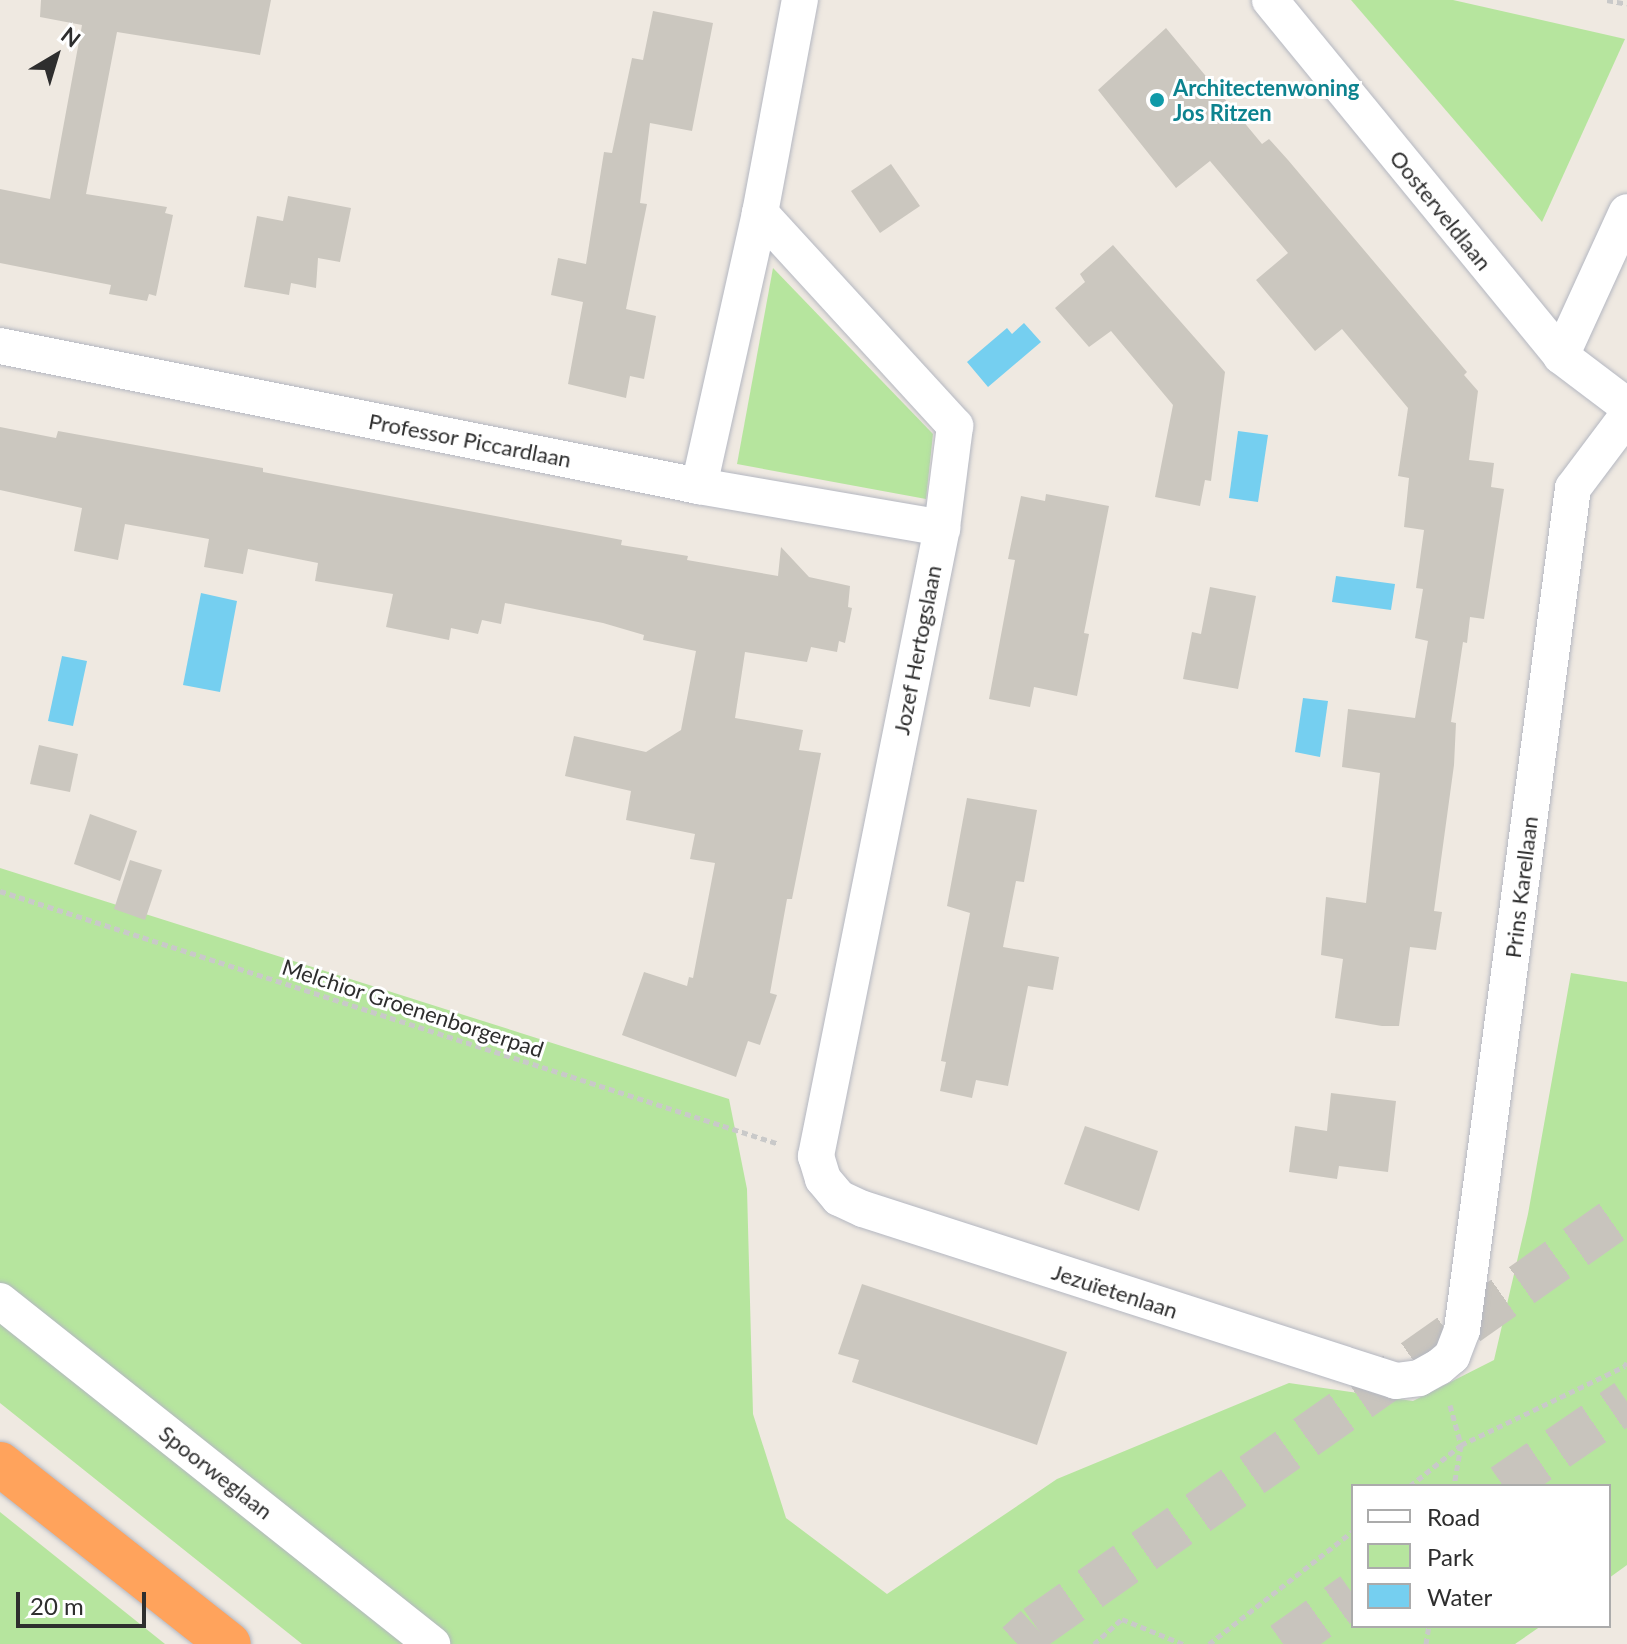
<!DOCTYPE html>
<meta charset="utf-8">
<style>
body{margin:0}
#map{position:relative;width:1627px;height:1644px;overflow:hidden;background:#efe9e1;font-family:Lato,sans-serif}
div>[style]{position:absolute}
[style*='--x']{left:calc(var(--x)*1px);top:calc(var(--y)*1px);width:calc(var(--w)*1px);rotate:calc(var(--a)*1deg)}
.green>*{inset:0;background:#b6e59e}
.water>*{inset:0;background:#75cff0}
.building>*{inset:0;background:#cbc7bf}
.highway-tunnel>*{height:44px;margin-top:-22px;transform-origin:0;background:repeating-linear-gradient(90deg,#c8c4bd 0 44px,transparent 0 66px)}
.path>*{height:5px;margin-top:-2.5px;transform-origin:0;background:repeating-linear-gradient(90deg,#c9c9c9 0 6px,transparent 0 10px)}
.roads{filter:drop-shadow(0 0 2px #b4b7c1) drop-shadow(0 0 2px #b4b7c1)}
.street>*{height:36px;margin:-18px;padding:0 18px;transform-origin:18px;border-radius:18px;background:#fff}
.highway>*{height:44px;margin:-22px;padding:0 22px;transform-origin:22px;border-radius:22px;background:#ffa35c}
.dots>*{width:22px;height:22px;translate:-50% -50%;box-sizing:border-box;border:4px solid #fff;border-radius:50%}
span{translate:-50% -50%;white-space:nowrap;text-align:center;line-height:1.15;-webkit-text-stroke:6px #fff;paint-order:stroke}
.culture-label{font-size:22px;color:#0d838f;font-weight:700}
.left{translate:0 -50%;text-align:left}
.street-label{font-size:22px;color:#2e2e2e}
.legend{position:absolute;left:1351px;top:1484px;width:260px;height:144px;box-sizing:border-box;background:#fff;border:2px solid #ababab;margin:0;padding:10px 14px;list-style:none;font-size:24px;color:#2e2e2e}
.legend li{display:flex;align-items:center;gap:16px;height:40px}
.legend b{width:40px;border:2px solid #ababab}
.north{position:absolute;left:16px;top:16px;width:80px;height:80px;-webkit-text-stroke:6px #fff;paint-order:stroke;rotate:38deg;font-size:22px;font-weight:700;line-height:32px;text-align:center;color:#2e2e2e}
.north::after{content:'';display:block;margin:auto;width:28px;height:36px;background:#2e2e2e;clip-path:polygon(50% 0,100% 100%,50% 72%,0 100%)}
.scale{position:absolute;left:16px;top:1592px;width:130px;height:36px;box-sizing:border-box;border:4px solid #2e2e2e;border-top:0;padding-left:10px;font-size:24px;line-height:28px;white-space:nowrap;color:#2e2e2e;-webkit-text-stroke:6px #fff;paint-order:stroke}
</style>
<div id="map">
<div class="green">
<div style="clip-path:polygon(1351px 0,1453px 0,1625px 39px,1542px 222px)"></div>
<div style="clip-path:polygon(773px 268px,933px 434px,926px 499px,737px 464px)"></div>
<div style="clip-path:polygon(0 868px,729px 1099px,747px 1189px,753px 1414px,786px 1518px,887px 1594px,1057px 1479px,1289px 1383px,1413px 1401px,1494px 1360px,1528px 1214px,1571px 973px,1627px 982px,1627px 1565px,1609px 1578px,1609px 1486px,1353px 1486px,1353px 1626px,1541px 1626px,1515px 1644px,302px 1644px,0 1403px)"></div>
<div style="clip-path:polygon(0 1512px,165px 1644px,0 1644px)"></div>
</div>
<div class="water">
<div style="clip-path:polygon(1024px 323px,1041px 342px,988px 387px,967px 362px,1007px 328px,1012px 334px)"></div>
<div style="clip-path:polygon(1238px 431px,1268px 435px,1258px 502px,1229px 498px)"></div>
<div style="clip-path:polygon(1336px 576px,1395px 584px,1391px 610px,1332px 602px)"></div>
<div style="clip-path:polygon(201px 593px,237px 601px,220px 692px,183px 685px)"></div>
<div style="clip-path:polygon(62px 656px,87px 661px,73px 726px,48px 721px)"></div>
<div style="clip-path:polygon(1303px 698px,1328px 701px,1320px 757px,1295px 752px)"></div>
</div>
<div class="building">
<div style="clip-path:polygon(41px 0,271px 0,260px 55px,117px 32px,86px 194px,167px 207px,165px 213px,173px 215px,156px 296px,149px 294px,147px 301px,109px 294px,111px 285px,0 263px,0 189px,50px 199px,82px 25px,40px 17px)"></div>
<div style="clip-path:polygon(653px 11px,713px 23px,692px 131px,650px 123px,640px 203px,647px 204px,626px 309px,656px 316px,644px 379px,630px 376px,626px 398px,568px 384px,583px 302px,551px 295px,558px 258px,586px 264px,604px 152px,612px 153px,632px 58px,643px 60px)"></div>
<div style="clip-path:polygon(1166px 28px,1262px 144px,1269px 139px,1288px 160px,1467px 372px,1464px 375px,1478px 391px,1469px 460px,1494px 463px,1491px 487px,1504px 489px,1484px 619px,1470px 617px,1467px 643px,1463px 642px,1451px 722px,1456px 723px,1454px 765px,1434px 911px,1442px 912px,1436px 950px,1410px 947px,1399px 1026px,1382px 1026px,1335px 1018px,1343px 959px,1321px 955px,1326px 897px,1366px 903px,1380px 773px,1342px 767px,1348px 709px,1415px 718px,1428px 641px,1415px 638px,1423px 589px,1416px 588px,1424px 530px,1404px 527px,1409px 478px,1398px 476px,1408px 408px,1342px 329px,1315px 351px,1256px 280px,1288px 253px,1210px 161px,1176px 188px,1098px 90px)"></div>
<div style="clip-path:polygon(891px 164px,920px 206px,880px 233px,851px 191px)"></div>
<div style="clip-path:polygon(288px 196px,351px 208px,340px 262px,318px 258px,316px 288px,291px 283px,289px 295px,244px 287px,257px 216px,283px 221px)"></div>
<div style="clip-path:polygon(1113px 245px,1225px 372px,1211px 481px,1205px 480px,1200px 506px,1155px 497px,1173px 405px,1111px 331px,1089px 347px,1055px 308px,1085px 282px,1080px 274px)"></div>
<div style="clip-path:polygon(0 427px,56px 438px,58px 431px,263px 468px,263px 472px,622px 540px,621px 545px,688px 556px,687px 560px,778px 576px,781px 547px,809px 577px,850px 586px,848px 607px,852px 608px,845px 643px,839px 641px,837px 652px,811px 647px,807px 662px,745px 652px,735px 718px,803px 730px,799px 750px,821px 753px,792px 899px,787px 899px,770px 993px,777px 995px,760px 1045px,748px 1041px,736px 1077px,622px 1035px,644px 972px,687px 986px,689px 977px,693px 978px,715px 863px,690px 859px,695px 834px,626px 820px,631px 791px,565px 776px,574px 736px,646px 752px,681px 730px,696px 651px,643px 640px,644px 635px,603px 623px,505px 603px,501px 624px,482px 620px,478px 634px,451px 628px,449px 640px,386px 627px,393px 594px,315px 581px,318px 563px,248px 549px,243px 574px,204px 567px,209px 539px,125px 524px,118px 560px,74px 551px,82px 508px,0 490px)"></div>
<div style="clip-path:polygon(1046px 494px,1109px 506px,1084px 633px,1089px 634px,1077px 696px,1034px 687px,1030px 707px,989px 699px,1015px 560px,1008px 559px,1021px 496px,1045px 501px)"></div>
<div style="clip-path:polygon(1210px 587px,1256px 596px,1238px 689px,1183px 679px,1192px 632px,1201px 634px)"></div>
<div style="clip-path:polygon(39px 745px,78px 754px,70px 792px,30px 784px)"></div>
<div style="clip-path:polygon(967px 798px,1037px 810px,1024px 882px,1016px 881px,1003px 947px,1059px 957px,1053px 990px,1028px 986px,1008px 1086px,976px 1080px,972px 1098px,940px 1091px,946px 1062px,941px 1061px,970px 913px,947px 906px)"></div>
<div style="clip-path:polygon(90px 814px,137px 831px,120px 881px,74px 864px)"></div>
<div style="clip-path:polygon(130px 860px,162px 870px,145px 920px,114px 909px)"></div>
<div style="clip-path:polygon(1331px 1093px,1396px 1101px,1388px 1172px,1339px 1166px,1337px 1179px,1289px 1172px,1295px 1126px,1327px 1131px)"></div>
<div style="clip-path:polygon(1085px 1126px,1158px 1151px,1139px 1211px,1064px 1184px)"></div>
<div style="clip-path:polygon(862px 1284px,1067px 1352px,1037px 1445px,852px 1382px,859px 1360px,838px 1354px)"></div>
</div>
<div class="highway-tunnel">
<div style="--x:1503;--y:1486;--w:150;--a:-34.4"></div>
<div style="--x:1017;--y:1644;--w:25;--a:-42"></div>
<div style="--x:1036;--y:1627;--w:723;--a:-35.14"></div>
<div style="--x:1283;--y:1644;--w:86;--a:-35.5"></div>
</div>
<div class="path">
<div style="--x:1607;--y:0;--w:20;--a:11"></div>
<div style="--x:0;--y:891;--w:819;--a:17.99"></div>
<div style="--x:1450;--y:1405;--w:41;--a:74.6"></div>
<div style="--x:1461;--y:1445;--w:42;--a:99.7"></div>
<div style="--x:1410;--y:1486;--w:65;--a:-38.8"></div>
<div style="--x:1461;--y:1445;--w:182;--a:-25.7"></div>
<div style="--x:1625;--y:1366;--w:4;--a:-63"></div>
<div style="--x:1094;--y:1644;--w:38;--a:-42"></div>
<div style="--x:1122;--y:1619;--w:66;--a:22.3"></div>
<div style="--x:1209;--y:1644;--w:183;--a:-38.1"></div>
<div style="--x:1426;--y:1644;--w:18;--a:-81"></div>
</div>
<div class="roads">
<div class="street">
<div style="--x:1270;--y:0;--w:460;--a:50.7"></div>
<div style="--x:1561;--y:356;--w:83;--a:37.1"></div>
<div style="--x:760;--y:213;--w:289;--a:47.5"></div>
<div style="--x:955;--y:426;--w:103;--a:97.3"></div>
<div style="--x:942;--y:528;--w:641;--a:101.35"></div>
<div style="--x:816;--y:1156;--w:24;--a:73"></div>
<div style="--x:823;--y:1179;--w:25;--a:50"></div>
<div style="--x:839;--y:1198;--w:26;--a:25"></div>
<div style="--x:863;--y:1209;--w:560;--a:17.88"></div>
<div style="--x:1396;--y:1381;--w:23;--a:-7"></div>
<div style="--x:1419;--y:1378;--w:23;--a:-29"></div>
<div style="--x:1439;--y:1367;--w:17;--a:-40"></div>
<div style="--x:1452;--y:1356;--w:28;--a:-69"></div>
<div style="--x:1462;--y:1330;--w:849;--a:-82.49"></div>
<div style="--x:1573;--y:488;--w:90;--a:-53.1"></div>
<div style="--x:0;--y:346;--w:713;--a:11.33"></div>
<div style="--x:699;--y:486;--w:247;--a:9.8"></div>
<div style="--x:1561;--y:356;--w:158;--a:-65.4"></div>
<div style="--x:699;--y:486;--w:280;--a:-77.4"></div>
<div style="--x:760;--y:213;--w:217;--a:-79.4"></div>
<div style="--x:0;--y:1301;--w:552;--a:38.45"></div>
</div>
<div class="highway">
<div style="--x:0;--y:1464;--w:291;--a:38.2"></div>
</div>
</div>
<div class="dots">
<div style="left:1157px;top:100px;background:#0f9aa8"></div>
</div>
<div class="culture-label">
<span class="left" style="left:1173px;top:100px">Architectenwoning<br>Jos Ritzen</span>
</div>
<div class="street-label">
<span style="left:1441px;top:210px;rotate:51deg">Oosterveldlaan</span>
<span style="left:470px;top:440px;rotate:11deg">Professor Piccardlaan</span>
<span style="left:917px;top:650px;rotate:-79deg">Jozef Hertogslaan</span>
<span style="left:1521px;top:887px;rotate:-83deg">Prins Karellaan</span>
<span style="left:413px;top:1008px;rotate:18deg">Melchior Groenenborgerpad</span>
<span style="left:1115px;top:1291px;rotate:18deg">Jezuïetenlaan</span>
<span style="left:216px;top:1472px;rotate:38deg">Spoorweglaan</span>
</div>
<ul class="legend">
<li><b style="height:10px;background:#fff"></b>Road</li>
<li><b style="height:22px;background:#b6e59e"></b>Park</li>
<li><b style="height:22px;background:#75cff0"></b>Water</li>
</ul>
<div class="north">N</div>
<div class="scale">20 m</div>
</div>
